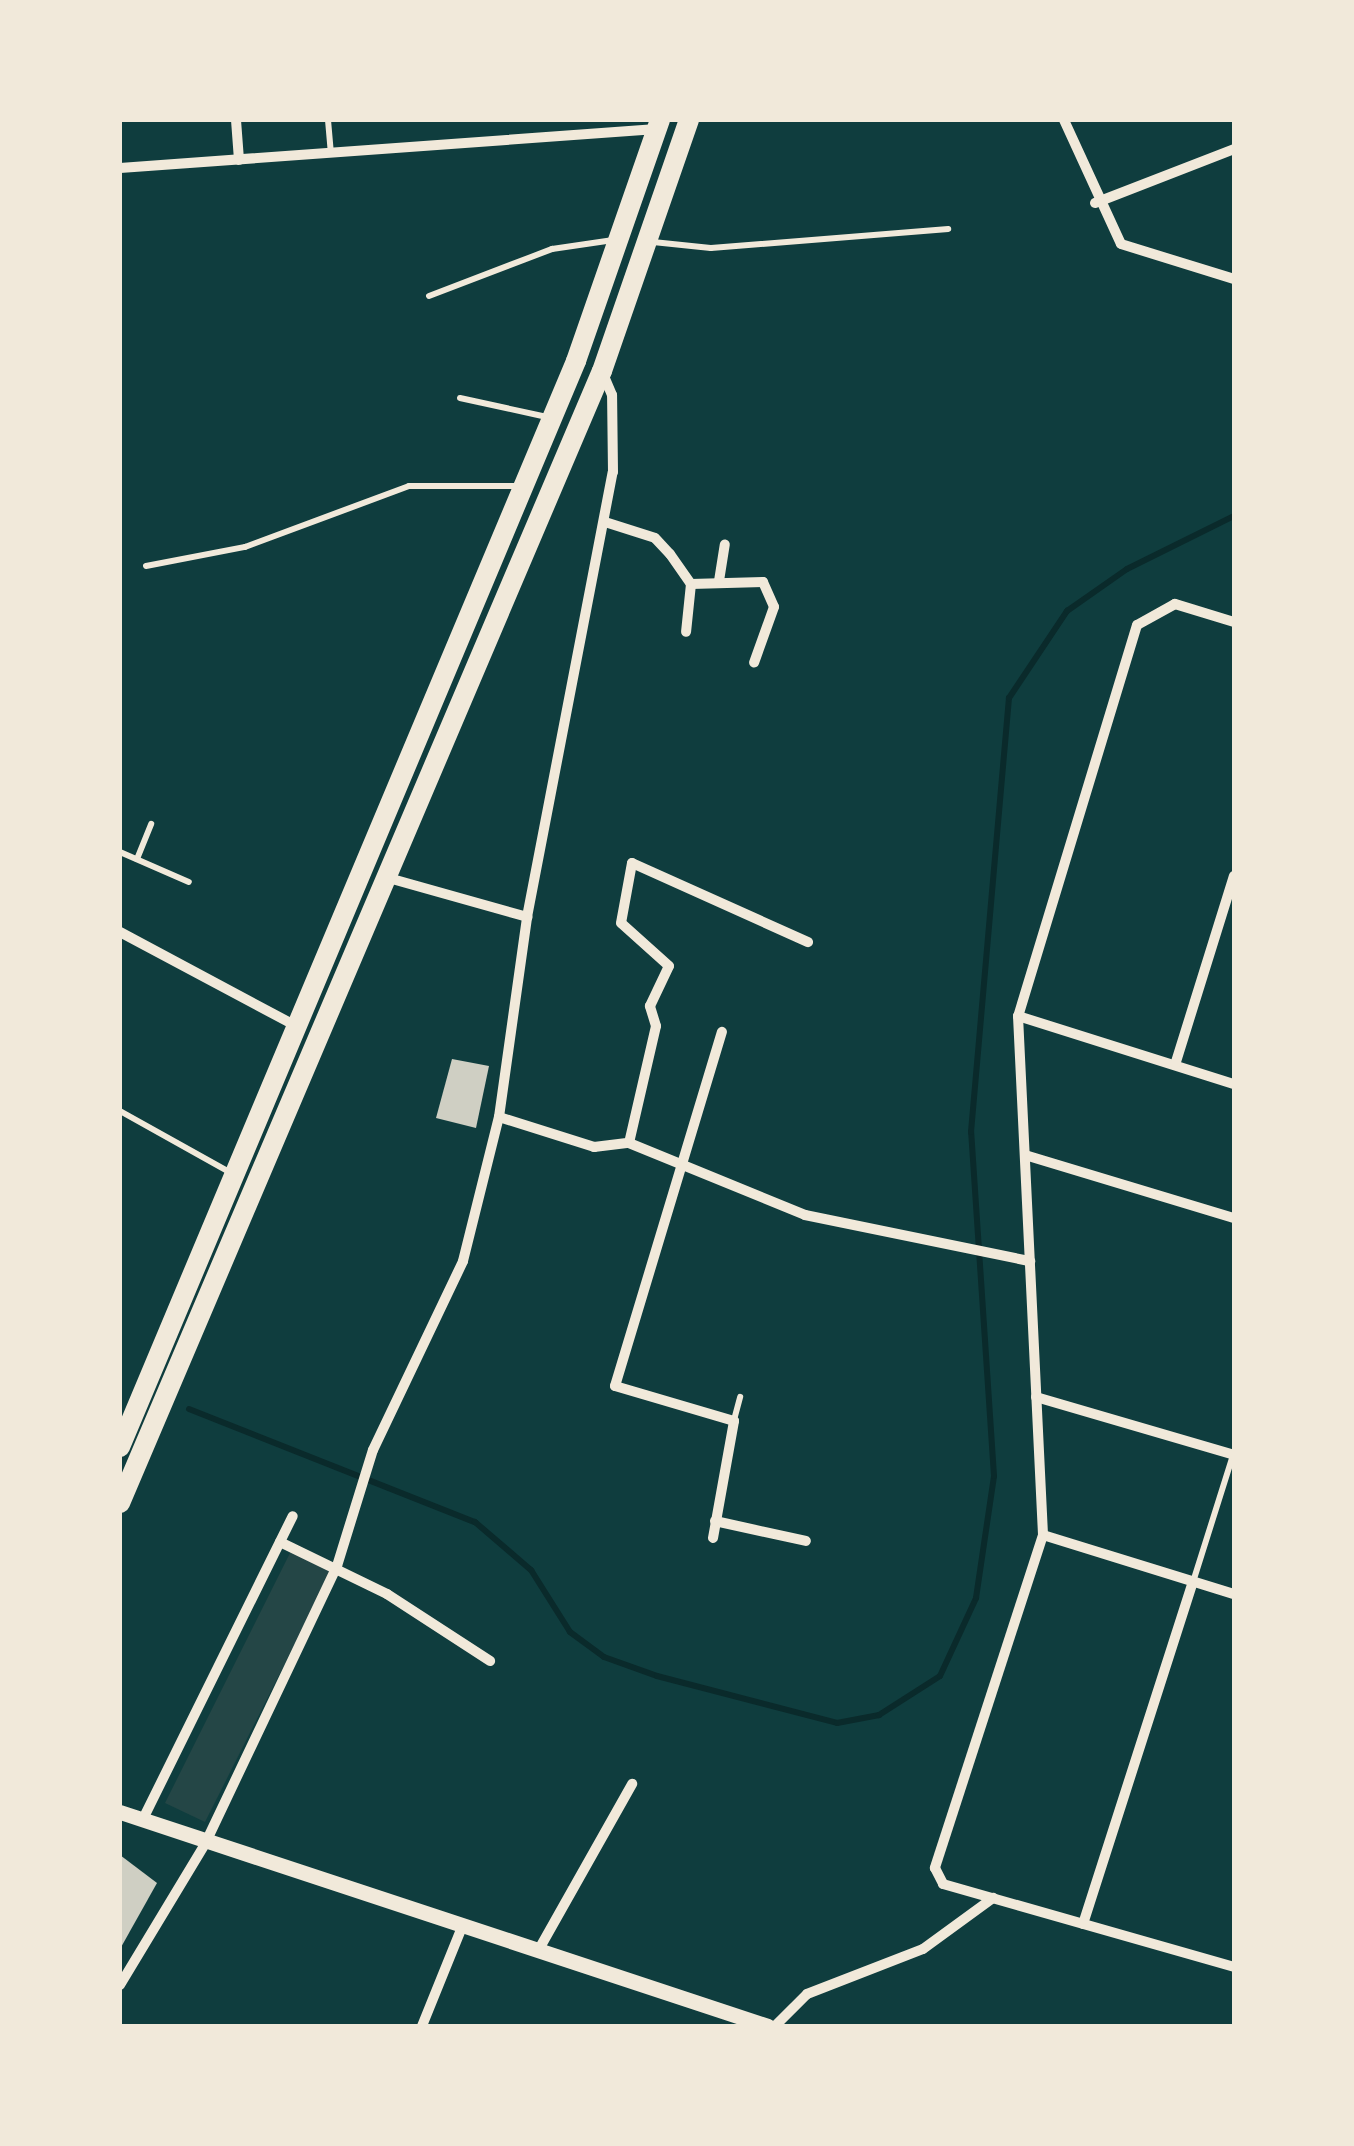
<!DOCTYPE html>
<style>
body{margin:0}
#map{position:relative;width:1354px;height:2146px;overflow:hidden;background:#0f3d3e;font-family:"IBM Plex Sans",sans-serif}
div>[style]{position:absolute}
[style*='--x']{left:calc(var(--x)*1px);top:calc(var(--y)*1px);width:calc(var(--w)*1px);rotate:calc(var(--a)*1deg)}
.green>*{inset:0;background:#244646}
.stream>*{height:6px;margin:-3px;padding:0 3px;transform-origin:3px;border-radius:3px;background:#0a2a2b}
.building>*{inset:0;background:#cfcfc3}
.service>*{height:6px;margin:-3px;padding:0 3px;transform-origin:3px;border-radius:3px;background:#f1e9da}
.minor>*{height:10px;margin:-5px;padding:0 5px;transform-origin:5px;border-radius:5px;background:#f1e9da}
.secondary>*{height:15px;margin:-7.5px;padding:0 7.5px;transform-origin:7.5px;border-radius:7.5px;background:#f1e9da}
.trunk>*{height:20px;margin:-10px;padding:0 10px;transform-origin:10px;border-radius:10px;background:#f1e9da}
span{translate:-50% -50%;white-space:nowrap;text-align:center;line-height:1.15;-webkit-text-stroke:10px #f1e9da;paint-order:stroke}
.frame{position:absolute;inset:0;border:122px solid #f1e9da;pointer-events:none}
</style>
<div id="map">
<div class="green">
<div style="clip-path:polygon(291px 1551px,331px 1572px,205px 1822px,165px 1803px)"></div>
</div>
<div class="stream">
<div style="--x:189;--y:1409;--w:308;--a:21.6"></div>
<div style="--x:475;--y:1522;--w:74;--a:40.6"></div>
<div style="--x:531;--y:1570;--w:73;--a:57.8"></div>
<div style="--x:570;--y:1632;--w:42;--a:36.3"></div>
<div style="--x:604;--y:1657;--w:56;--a:19.7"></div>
<div style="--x:657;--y:1676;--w:186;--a:14.6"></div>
<div style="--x:837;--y:1723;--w:43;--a:-10.8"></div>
<div style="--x:879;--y:1715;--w:72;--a:-32.6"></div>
<div style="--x:940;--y:1676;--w:86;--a:-65.2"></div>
<div style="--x:976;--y:1598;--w:123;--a:-81.6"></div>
<div style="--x:994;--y:1476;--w:345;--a:-93.8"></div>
<div style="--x:971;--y:1132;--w:436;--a:-85"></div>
<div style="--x:1009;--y:698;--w:105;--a:-56.3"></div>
<div style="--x:1067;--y:611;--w:73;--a:-35"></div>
<div style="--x:1127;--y:569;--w:119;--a:-26.4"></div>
</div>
<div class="building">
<div style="clip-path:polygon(452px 1059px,489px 1066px,476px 1128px,436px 1118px)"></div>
<div style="clip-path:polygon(120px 1855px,157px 1883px,120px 1949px)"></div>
</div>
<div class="service">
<div style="--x:328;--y:120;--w:33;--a:85"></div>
<div style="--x:653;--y:242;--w:58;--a:5.9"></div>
<div style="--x:711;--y:248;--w:238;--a:-4.6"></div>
<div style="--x:429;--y:296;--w:132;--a:-20.9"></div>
<div style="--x:552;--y:249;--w:62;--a:-8.4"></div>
<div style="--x:460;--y:398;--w:89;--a:12.3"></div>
<div style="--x:146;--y:566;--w:101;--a:-10.9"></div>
<div style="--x:245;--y:547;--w:175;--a:-20.4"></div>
<div style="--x:409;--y:486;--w:108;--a:0"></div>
<div style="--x:120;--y:852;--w:75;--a:23.5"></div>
<div style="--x:137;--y:859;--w:38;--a:-68"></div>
<div style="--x:120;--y:1111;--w:125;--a:29.2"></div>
<div style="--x:734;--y:1420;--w:24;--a:-75"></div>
<div style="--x:1193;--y:1582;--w:133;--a:-72.5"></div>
</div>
<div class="minor">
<div style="--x:236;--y:120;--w:40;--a:85.7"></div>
<div style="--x:1064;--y:120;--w:136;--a:65.3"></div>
<div style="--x:1121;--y:244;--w:118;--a:17.2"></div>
<div style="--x:120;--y:168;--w:538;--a:-4.15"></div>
<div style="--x:1095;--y:203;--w:149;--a:-21.2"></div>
<div style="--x:605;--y:522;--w:52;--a:17.7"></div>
<div style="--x:655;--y:538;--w:22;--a:47"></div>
<div style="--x:670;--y:554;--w:37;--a:55"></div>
<div style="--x:691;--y:584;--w:48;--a:95.9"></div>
<div style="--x:719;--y:581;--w:37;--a:-81"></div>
<div style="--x:691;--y:584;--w:72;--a:-1.6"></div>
<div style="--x:763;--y:582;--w:27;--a:66"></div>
<div style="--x:774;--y:607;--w:59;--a:109.7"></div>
<div style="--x:1234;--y:622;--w:62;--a:-163"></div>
<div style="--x:1175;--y:604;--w:43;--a:151.1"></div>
<div style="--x:1137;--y:625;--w:409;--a:106.9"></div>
<div style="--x:1018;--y:1016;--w:520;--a:87.24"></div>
<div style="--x:1043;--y:1535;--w:350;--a:108"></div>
<div style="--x:935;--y:1868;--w:18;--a:63"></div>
<div style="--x:943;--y:1884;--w:303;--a:15.9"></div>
<div style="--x:385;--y:877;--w:148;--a:15.7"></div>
<div style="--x:120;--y:932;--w:200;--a:28.1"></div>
<div style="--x:1018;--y:1016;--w:226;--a:17.5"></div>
<div style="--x:1175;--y:1065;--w:198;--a:-72.7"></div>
<div style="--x:499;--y:1117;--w:100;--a:17.5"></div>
<div style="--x:594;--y:1147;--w:35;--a:-7"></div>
<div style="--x:629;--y:1143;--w:190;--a:22.2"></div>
<div style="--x:805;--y:1215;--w:230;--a:11.6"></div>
<div style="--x:629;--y:1143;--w:120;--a:-77"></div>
<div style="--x:656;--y:1026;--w:21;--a:-107"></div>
<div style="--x:650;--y:1006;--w:44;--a:-64.6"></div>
<div style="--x:669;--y:966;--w:64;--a:-138.1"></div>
<div style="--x:621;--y:923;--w:61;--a:-79.6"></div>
<div style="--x:632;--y:863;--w:193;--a:24.2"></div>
<div style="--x:1025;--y:1155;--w:218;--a:16.8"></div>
<div style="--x:1036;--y:1397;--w:206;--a:16.3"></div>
<div style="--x:715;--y:1521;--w:93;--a:12.4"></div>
<div style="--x:1043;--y:1535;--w:200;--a:17.2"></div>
<div style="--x:713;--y:1538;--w:119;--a:-79.8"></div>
<div style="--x:734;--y:1421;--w:124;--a:-163.6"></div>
<div style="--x:615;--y:1386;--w:370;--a:-73.2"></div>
<div style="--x:280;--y:1542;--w:119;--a:25.9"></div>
<div style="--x:387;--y:1594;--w:123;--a:33"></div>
<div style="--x:142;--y:1821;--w:340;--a:-63.7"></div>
<div style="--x:1083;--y:1924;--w:359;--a:-72.2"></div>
<div style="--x:538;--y:1951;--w:192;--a:-60.6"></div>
<div style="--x:120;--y:1985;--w:165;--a:-58.9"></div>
<div style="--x:205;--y:1844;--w:308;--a:-64.6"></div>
<div style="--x:337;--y:1566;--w:121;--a:-72.8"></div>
<div style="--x:373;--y:1450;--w:209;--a:-64.5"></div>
<div style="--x:463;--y:1261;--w:148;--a:-76"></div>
<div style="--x:499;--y:1117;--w:202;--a:-82"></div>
<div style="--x:527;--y:917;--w:453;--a:-79.1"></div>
<div style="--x:613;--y:472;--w:77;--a:-90.7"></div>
<div style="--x:612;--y:395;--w:25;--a:-113"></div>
<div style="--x:422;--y:2026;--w:107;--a:-68"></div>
<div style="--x:775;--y:2026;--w:45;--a:-45"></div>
<div style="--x:807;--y:1994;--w:124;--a:-21.2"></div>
<div style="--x:923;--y:1949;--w:87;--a:-36.1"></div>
</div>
<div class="secondary">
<div style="--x:120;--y:1812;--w:682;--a:18.28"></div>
</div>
<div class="trunk">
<div style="--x:120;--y:1447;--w:1178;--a:-67.22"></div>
<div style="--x:576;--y:361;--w:255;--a:-70.8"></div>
<div style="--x:120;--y:1503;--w:1230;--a:-66.94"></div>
<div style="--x:602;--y:371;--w:266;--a:-70.9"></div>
</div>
<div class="frame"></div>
</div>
